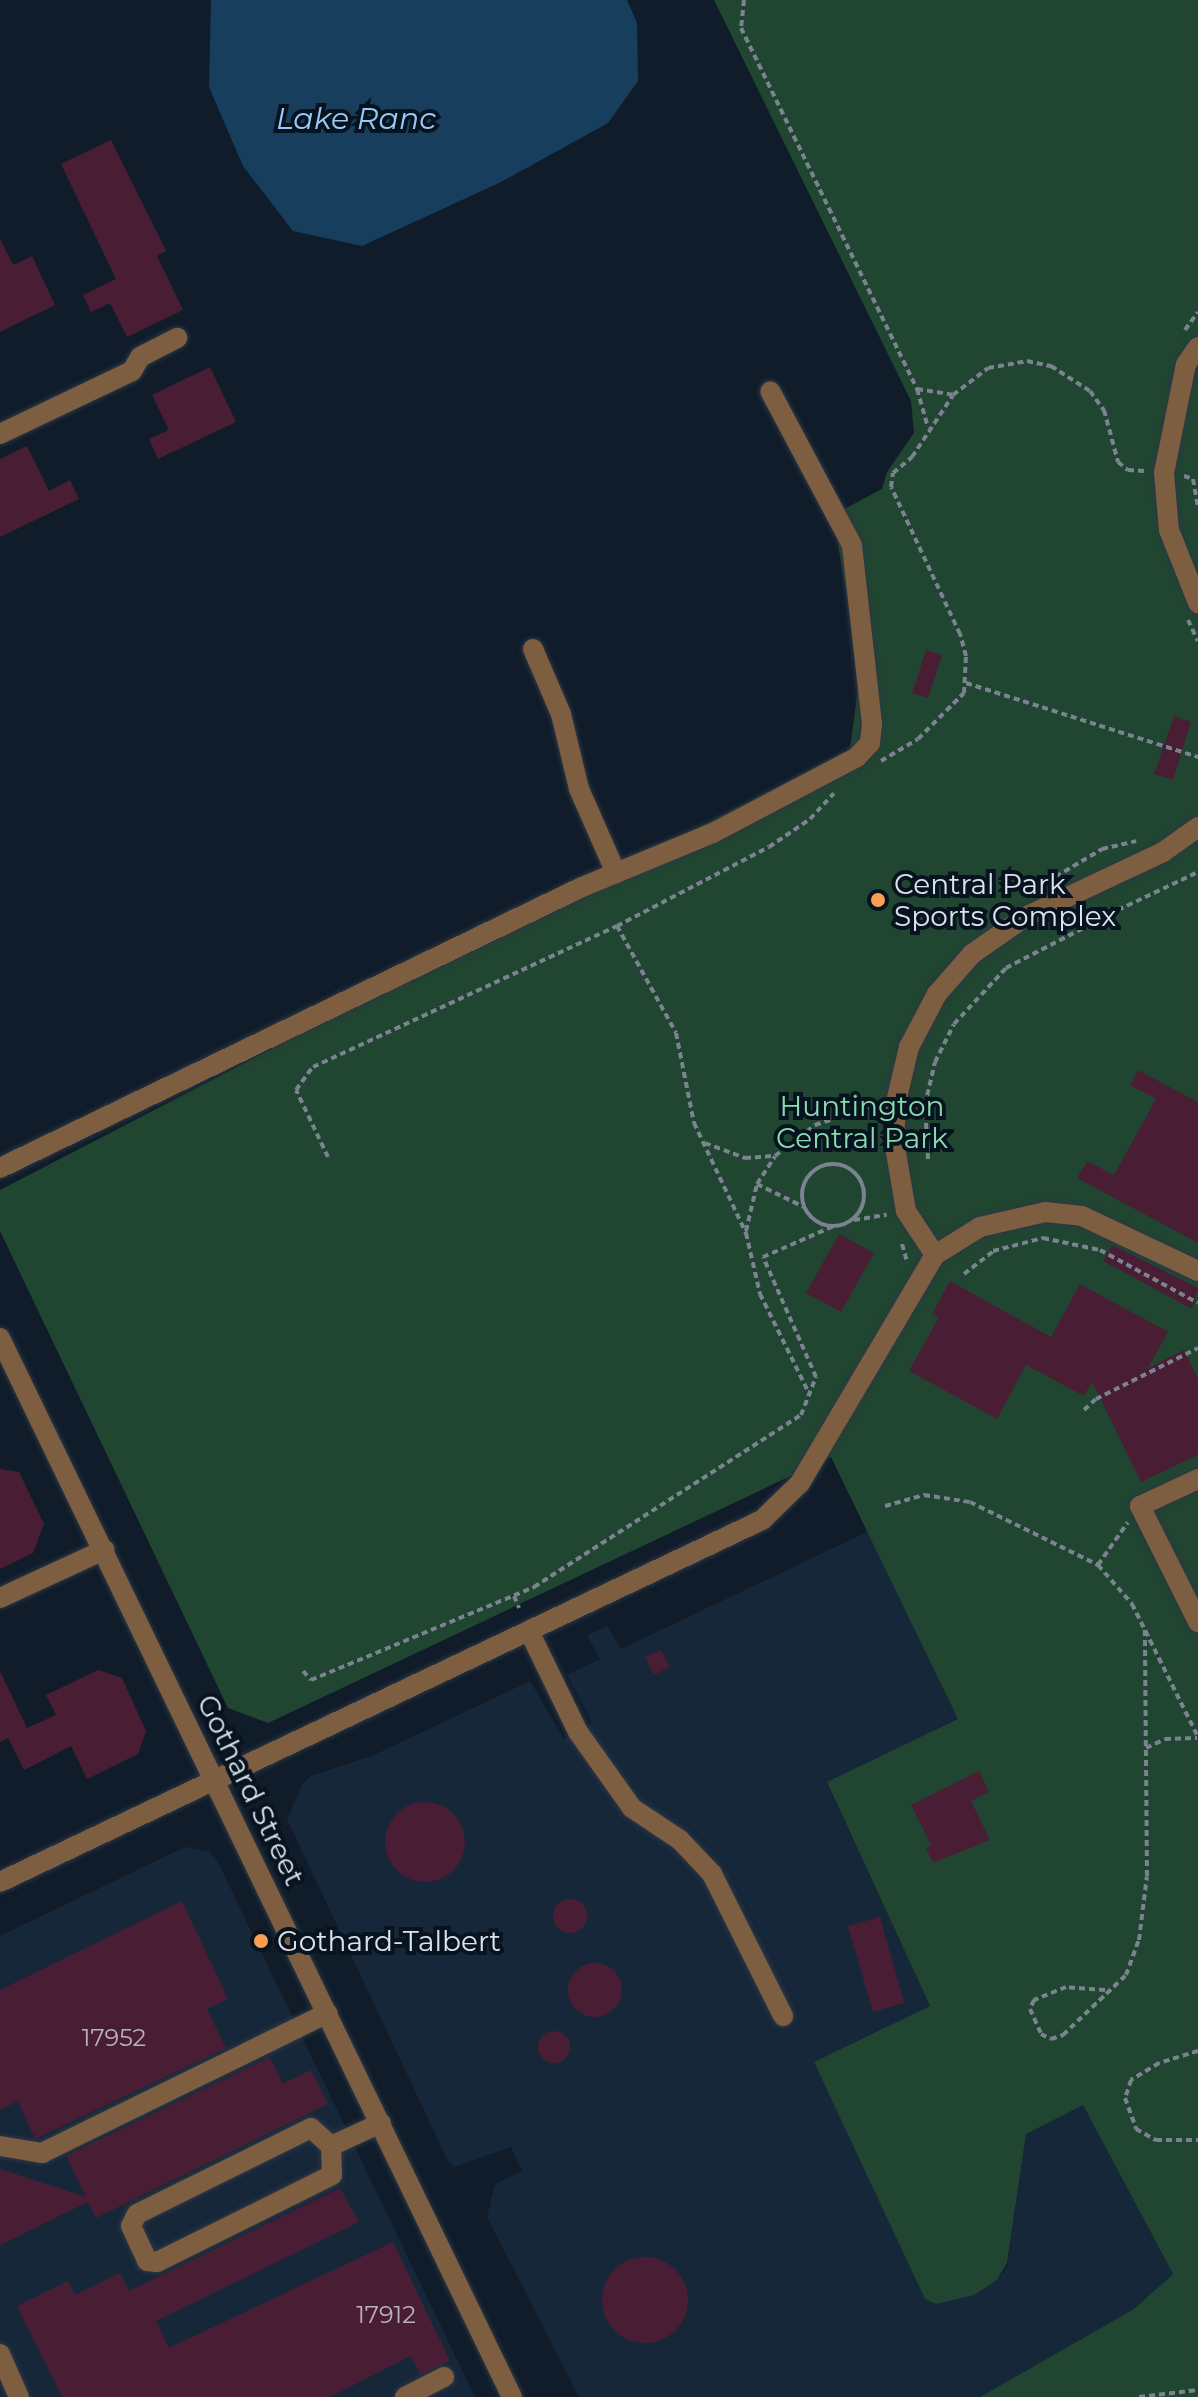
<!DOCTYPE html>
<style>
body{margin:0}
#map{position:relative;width:1198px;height:2397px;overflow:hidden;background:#101c2a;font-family:Montserrat,sans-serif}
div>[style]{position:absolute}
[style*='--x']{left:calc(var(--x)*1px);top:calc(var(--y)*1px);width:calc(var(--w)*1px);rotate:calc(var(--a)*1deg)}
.built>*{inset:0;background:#17273a}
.green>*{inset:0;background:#204631}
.water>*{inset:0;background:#183e5e}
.building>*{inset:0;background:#491e34}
.round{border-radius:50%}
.path>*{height:4px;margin-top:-2px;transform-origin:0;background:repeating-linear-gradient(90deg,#7a838f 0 6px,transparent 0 10px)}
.path>.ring{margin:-2px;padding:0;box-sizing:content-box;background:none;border:4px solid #7a838f;border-radius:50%}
.roads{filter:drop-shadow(0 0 2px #2c3845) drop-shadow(0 0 2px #2c3845)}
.minor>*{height:20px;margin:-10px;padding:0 10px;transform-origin:10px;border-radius:10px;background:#7d5e41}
.dots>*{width:22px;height:22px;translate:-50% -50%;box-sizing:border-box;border:4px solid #081320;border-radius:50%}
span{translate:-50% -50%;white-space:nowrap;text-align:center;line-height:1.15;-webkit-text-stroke:8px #081320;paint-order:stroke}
.number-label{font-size:24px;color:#b6b1be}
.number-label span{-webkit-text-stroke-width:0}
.poi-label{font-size:28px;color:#dae2ec}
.left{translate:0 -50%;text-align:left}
.park-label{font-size:28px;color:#8bdaad}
.street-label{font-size:28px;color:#dae2ec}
.water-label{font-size:30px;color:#9ac9f6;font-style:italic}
</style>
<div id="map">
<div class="built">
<div style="clip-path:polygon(869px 1531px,958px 1719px,827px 1783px,930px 2006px,815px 2062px,925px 2299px,974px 2295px,997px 2280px,1007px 2267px,1026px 2133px,1083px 2105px,1173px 2274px,1134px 2309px,980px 2397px,579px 2397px,487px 2217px,495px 2184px,522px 2171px,511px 2147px,454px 2167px,448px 2161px,287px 1819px,303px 1783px,311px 1776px,374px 1755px,530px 1681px,564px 1739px,592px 1723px,567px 1675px,600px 1659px,587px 1635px,607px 1626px,621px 1649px)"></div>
<div style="clip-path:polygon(185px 1847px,208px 1851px,217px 1860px,475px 2397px,0 2397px,0 1936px)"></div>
</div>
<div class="green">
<div style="clip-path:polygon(714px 0,1198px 0,1198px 2397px,980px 2397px,1134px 2309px,1173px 2274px,1083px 2105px,1026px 2134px,1007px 2263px,997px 2280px,974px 2295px,936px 2304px,925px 2299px,814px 2062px,930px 2006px,827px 1782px,958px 1719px,831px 1457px,268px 1723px,228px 1708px,0 1231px,0 1190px,850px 749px,860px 673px,833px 515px,882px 489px,887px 472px,914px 433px,911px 401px)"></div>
</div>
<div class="water">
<div style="clip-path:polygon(211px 0,627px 0,637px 23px,638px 81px,608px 123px,501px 182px,362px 246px,293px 231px,243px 166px,209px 87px)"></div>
</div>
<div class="building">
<div style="clip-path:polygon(111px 140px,166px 251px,157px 256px,183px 310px,127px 337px,110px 303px,91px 312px,83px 295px,116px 279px,61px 164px)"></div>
<div style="clip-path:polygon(0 239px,13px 265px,32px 256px,55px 305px,0 332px)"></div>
<div style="clip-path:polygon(210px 367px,236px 422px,158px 459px,149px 439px,169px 430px,152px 395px)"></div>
<div style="clip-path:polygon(27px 446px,49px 491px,70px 480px,79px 499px,0 537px,0 459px)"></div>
<div style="clip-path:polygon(926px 650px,942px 655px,928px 698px,912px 693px)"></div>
<div style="clip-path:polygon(1174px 716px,1191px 722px,1173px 780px,1154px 774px)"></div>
<div style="clip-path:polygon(1138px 1070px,1198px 1102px,1198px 1243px,1077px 1178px,1087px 1161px,1114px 1175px,1156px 1099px,1130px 1085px)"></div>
<div style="clip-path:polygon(839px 1234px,874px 1253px,841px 1312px,806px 1293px)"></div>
<div style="clip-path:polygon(1112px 1245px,1198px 1288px,1192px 1309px,1103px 1261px)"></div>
<div style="clip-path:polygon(950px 1281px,1051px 1337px,1080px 1284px,1168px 1332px,1148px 1368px,1184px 1350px,1198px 1379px,1198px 1455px,1141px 1482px,1092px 1382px,1084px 1396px,1026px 1365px,997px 1419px,909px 1371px,939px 1317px,932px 1314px)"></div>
<div style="clip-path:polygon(0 1469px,19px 1472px,44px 1524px,33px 1553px,0 1569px)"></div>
<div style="clip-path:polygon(661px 1650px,670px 1667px,654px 1675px,645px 1657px)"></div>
<div style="clip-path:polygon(98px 1670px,122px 1678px,146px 1731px,138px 1754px,87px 1779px,71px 1746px,24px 1770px,8px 1738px,0 1742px,0 1671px,27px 1728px,56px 1715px,46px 1695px)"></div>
<div style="clip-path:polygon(979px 1771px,989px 1792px,971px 1801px,990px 1840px,933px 1863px,926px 1848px,931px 1845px,911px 1805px)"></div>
<div class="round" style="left:385px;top:1802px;width:80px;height:80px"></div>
<div class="round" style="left:553px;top:1899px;width:34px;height:34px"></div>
<div style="clip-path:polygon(182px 1901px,228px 1999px,207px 2009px,226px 2048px,35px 2139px,18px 2101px,0 2110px,0 1990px)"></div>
<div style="clip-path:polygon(880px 1917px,904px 2003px,873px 2012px,848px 1926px)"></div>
<div class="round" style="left:568px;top:1963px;width:54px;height:54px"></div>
<div class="round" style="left:538px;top:2031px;width:32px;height:32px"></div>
<div style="clip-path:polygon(270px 2057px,283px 2084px,311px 2070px,328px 2104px,96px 2218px,88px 2202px,0 2245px,0 2169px,86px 2197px,66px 2156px)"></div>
<div style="clip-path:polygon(340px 2188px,359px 2222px,156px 2321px,169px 2348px,393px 2242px,450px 2361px,420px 2375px,411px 2356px,330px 2397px,62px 2397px,17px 2306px,68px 2281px,75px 2295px,120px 2273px,129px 2291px)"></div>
<div class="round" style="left:602px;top:2257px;width:86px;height:86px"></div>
</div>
<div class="path">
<div style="--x:744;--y:0;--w:28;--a:96"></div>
<div style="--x:741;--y:28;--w:402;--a:64"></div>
<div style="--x:917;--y:389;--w:40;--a:74"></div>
<div style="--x:1185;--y:330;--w:22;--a:-54"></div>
<div style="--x:917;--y:389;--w:36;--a:9"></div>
<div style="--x:953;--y:395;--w:44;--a:-37.6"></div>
<div style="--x:988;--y:368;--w:40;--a:-10"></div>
<div style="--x:1027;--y:361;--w:25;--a:12"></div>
<div style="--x:1051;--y:366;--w:46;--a:32.7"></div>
<div style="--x:1090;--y:391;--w:24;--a:54"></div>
<div style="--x:1104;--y:410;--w:54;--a:74.9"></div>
<div style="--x:1118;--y:462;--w:13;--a:39"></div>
<div style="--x:1128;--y:470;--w:16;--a:4"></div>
<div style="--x:1184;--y:476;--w:9;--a:18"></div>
<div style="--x:1193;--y:479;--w:29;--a:80"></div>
<div style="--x:1188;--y:620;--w:23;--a:65"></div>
<div style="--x:966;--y:683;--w:244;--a:17.7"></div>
<div style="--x:881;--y:761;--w:43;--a:-30.7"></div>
<div style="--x:918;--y:739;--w:65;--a:-45"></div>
<div style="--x:964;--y:693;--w:37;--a:-87"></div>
<div style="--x:966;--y:656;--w:23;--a:-105"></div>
<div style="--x:960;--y:634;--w:162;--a:-115.1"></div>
<div style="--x:891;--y:487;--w:14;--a:-82"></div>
<div style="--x:893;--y:473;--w:25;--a:-40"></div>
<div style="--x:912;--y:457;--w:74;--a:-56.5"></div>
<div style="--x:1030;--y:892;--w:84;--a:-30.8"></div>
<div style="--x:1102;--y:849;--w:35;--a:-13"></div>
<div style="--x:1118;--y:910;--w:89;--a:-25.4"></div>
<div style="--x:617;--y:926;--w:122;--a:61.1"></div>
<div style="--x:676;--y:1033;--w:92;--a:78.7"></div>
<div style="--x:694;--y:1123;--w:122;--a:64.7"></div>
<div style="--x:746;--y:1233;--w:63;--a:77.1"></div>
<div style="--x:760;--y:1294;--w:113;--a:63.7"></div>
<div style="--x:705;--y:1143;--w:43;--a:20.6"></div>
<div style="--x:745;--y:1158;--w:28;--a:-4"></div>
<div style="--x:328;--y:1157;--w:74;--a:-115.5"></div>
<div style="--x:296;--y:1090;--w:29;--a:-54"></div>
<div style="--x:313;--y:1067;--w:335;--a:-24.9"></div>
<div style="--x:617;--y:926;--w:171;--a:-27.5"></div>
<div style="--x:769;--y:847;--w:50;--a:-34.3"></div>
<div style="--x:810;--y:819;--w:35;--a:-47"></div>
<div style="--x:928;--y:1159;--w:54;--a:-93.2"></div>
<div style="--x:925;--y:1105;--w:44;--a:-76.9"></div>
<div style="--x:935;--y:1062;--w:42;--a:-63.4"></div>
<div style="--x:954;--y:1024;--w:76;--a:-47.1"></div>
<div style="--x:1006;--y:968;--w:100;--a:-27.3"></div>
<div class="ring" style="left:802px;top:1164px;width:58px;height:58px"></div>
<div style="--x:757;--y:1184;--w:52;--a:26.1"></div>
<div style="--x:854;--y:1220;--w:33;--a:-9"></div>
<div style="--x:746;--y:1231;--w:48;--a:-76.8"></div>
<div style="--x:757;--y:1184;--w:33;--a:-57"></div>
<div style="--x:775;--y:1156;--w:51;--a:-37.8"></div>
<div style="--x:815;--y:1125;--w:65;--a:-18.7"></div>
<div style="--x:902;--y:1244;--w:19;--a:74"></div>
<div style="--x:964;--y:1274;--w:37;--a:-38"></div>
<div style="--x:993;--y:1251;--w:52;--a:-14.6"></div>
<div style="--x:1043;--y:1238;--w:58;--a:11.9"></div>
<div style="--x:1100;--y:1250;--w:111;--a:28.4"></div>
<div style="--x:1084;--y:1410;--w:16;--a:-43"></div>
<div style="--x:1096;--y:1399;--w:114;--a:-26.6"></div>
<div style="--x:885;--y:1506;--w:41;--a:-15.8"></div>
<div style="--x:924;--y:1495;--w:47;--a:8.7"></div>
<div style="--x:970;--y:1502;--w:143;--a:26.2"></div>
<div style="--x:1098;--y:1565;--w:52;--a:48.9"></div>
<div style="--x:1132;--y:1604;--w:148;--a:63.6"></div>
<div style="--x:1098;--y:1565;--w:52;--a:-55.1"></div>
<div style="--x:514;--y:1596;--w:13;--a:67"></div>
<div style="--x:303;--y:1671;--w:12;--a:48"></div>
<div style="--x:311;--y:1680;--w:242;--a:-22.6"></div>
<div style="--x:534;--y:1587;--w:318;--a:-32.8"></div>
<div style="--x:801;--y:1415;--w:41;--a:-68.5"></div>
<div style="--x:816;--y:1377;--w:131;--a:-113.8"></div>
<div style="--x:763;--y:1257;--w:77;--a:-23.6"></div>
<div style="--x:1146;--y:1748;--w:21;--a:-25"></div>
<div style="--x:1165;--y:1739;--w:32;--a:-2"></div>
<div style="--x:1105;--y:1990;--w:39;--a:-176"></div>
<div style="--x:1066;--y:1987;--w:35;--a:158"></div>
<div style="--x:1034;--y:2000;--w:10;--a:114"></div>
<div style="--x:1030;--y:2009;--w:27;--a:66"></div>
<div style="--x:1041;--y:2034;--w:11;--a:27"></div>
<div style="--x:1051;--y:2039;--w:13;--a:-18"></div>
<div style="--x:1063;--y:2035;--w:87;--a:-43.6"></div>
<div style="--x:1126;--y:1975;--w:37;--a:-70"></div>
<div style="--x:1139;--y:1940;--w:64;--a:-82.9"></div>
<div style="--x:1147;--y:1876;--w:246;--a:-90.5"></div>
<div style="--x:1198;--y:2051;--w:41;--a:162.9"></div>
<div style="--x:1159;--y:2063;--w:33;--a:149"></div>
<div style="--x:1131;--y:2080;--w:19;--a:108"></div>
<div style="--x:1125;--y:2098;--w:33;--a:70"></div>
<div style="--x:1136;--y:2129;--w:23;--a:29"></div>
<div style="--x:1156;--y:2140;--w:42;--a:0"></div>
<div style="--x:1139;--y:2397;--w:59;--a:-6.8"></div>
</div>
<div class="roads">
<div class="minor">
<div style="--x:1198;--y:347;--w:21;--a:125"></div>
<div style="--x:1186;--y:364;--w:111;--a:101.4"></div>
<div style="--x:1164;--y:473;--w:57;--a:85"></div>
<div style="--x:1169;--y:530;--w:79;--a:68.3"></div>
<div style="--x:0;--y:434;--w:146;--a:-25.5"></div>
<div style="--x:132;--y:371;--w:16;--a:-60"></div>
<div style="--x:140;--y:357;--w:42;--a:-27.2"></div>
<div style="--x:533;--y:649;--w:71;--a:66.7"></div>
<div style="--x:561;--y:714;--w:77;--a:76.5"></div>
<div style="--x:579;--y:789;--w:92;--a:66.2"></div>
<div style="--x:0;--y:1168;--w:644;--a:-25.77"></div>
<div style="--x:580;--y:888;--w:144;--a:-22.5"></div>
<div style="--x:713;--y:833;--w:163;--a:-27.8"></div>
<div style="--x:857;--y:757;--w:19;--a:-47"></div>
<div style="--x:870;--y:743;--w:19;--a:-84"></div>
<div style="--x:872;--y:724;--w:180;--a:-96.4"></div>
<div style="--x:852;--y:545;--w:174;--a:-118"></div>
<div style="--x:935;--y:1255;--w:53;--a:-123.4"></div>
<div style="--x:906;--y:1211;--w:71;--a:-99.7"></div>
<div style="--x:894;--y:1141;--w:39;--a:-87"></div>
<div style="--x:896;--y:1102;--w:57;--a:-76.7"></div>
<div style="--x:909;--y:1047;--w:60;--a:-62.2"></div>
<div style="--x:937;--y:994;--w:53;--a:-48.8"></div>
<div style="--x:972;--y:954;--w:65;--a:-34.9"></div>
<div style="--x:1025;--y:917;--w:153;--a:-25.2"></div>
<div style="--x:1163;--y:852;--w:43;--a:-35.5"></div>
<div style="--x:0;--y:1338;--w:1176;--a:64.2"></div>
<div style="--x:1198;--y:1479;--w:64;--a:155"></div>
<div style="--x:1140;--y:1506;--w:130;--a:63.4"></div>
<div style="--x:0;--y:1598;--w:115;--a:-24.8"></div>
<div style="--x:529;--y:1631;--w:112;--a:64.1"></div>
<div style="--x:578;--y:1732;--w:93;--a:54.6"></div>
<div style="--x:632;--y:1808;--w:58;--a:33.7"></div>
<div style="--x:680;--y:1840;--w:47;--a:46.7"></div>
<div style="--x:712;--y:1874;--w:159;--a:63.4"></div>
<div style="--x:0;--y:1882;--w:844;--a:-25.41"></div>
<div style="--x:762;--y:1520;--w:53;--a:-44.2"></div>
<div style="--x:800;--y:1483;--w:265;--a:-59.4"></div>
<div style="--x:935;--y:1255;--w:53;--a:-31.9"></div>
<div style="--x:980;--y:1227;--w:67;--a:-13"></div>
<div style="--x:1045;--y:1212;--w:37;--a:6"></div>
<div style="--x:1082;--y:1216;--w:128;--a:25.4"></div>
<div style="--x:0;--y:2146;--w:43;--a:9.5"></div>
<div style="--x:42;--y:2153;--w:318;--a:-26.1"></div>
<div style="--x:331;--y:2146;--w:27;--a:-138"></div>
<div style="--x:311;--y:2128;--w:194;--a:153.7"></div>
<div style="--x:137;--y:2214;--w:13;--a:117"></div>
<div style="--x:131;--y:2226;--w:38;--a:65"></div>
<div style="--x:147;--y:2261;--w:10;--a:6"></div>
<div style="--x:157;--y:2262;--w:195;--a:-26.4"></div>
<div style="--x:332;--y:2175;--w:29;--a:-92"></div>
<div style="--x:331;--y:2146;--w:55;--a:-24.7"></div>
<div style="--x:0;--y:2354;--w:47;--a:66.2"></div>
<div style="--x:405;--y:2397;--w:44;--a:-27.1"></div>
</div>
</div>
<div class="dots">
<div style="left:878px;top:900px;background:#fa9f4f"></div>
<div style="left:261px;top:1941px;background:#fa9f4f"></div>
</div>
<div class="number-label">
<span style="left:114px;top:2038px">17952</span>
<span style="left:386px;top:2315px">17912</span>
</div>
<div class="poi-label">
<span class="left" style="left:894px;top:900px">Central Park<br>Sports Complex</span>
<span class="left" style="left:277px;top:1941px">Gothard-Talbert</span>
</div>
<div class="park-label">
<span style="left:862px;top:1122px">Huntington<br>Central Park</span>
</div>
<div class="street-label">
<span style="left:251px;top:1790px;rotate:64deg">Gothard Street</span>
</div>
<div class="water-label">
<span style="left:356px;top:119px">Lake Ranc</span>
</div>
</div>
